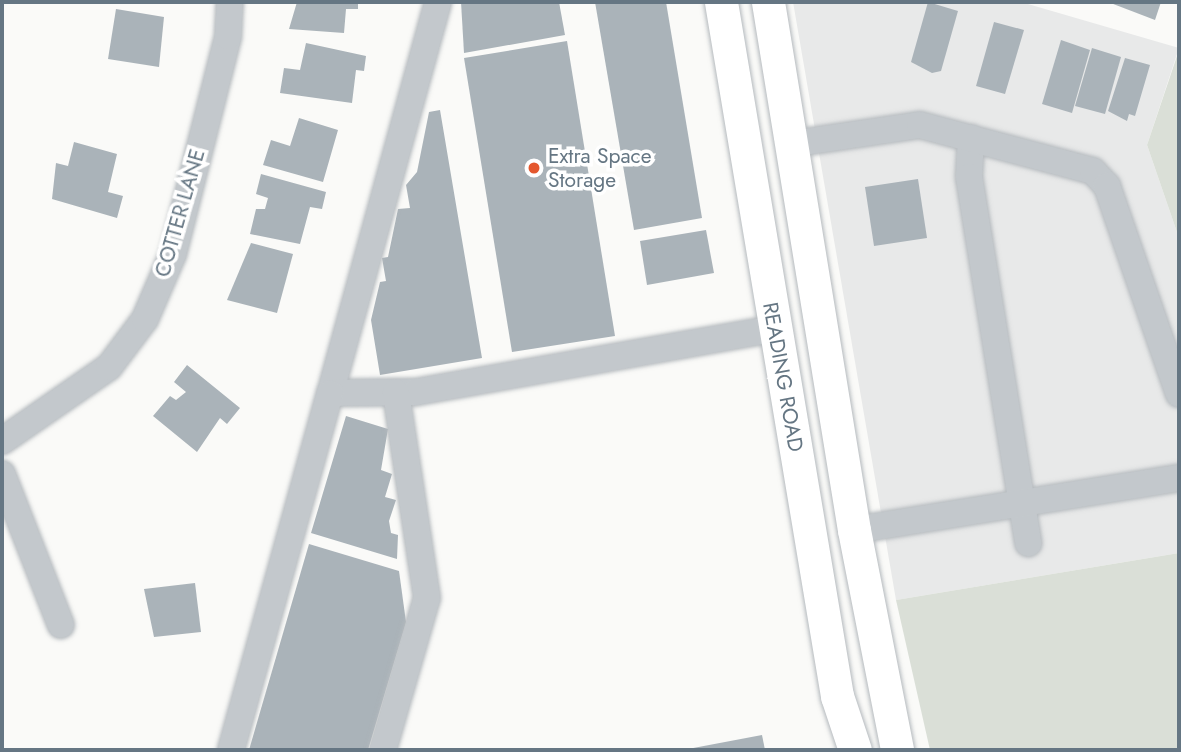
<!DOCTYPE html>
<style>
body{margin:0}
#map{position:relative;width:1181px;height:752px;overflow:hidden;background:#fafaf8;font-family:Jost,sans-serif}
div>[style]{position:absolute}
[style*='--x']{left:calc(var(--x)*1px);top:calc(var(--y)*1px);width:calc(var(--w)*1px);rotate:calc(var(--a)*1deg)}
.built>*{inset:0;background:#e8e9e9}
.green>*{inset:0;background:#dadfd7}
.building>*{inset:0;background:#aab3b9}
.roads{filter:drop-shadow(0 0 2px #b5babe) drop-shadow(0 0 2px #b5babe)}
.minor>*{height:26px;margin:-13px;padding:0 13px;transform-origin:13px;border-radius:13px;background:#c3c8cc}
.major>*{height:33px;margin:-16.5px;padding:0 16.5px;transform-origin:16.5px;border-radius:16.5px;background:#fff}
.dots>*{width:19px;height:19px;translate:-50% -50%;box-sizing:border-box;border:4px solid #fff;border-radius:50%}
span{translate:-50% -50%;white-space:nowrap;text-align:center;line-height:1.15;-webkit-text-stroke:7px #fff;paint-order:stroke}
.poi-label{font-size:21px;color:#657683}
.left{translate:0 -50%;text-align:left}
.street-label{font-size:21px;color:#657683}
.frame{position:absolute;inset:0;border:4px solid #657683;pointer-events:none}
</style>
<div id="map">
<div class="built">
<div style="clip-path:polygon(793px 2px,1021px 2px,1179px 48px,1147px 145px,1179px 238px,1179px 553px,896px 600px)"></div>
</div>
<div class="green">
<div style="clip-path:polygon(1179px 50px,1179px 238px,1147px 145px)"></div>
<div style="clip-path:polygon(1179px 553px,1179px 750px,930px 750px,896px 600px)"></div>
</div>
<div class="building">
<div style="clip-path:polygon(358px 2px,358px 9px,346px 9px,344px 33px,289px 29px,297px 2px)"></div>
<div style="clip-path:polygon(461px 2px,559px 2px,565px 35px,464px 53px)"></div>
<div style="clip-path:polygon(595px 2px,666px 2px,702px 218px,634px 230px)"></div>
<div style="clip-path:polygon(928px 2px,958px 11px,941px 71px,932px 73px,911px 62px)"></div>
<div style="clip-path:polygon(1108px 2px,1161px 2px,1155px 20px)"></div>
<div style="clip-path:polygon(116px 9px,164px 17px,159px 67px,108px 59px)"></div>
<div style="clip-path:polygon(994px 22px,1024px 30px,1005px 94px,976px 86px)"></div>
<div style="clip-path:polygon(1061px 40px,1090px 50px,1072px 113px,1042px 104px)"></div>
<div style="clip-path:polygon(567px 41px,615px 336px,512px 352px,464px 58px)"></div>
<div style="clip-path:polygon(306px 43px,366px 56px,364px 71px,356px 70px,352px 103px,280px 93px,284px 68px,300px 70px)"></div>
<div style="clip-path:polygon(1092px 48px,1121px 57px,1105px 114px,1075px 106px)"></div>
<div style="clip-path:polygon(1125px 58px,1150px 65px,1135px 116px,1129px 114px,1127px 121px,1108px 111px)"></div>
<div style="clip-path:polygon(440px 110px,482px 358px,380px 375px,371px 320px,380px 282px,386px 281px,382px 258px,388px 257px,398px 209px,410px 208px,406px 185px,417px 172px,429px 112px)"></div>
<div style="clip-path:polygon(299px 118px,338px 130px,323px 182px,263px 165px,271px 140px,290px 146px)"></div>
<div style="clip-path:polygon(74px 142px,117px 154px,108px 192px,123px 196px,117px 218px,52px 199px,56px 163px,68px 166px)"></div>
<div style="clip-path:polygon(261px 174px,326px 192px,322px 209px,310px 207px,300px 244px,250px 234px,256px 209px,265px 209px,268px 198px,256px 194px)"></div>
<div style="clip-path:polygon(918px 179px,927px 238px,874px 246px,865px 187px)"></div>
<div style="clip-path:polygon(706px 230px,714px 273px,647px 285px,640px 241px)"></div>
<div style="clip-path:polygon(251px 243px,293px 254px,277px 313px,227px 300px)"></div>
<div style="clip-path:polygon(187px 365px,240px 408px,227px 424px,220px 418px,197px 452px,153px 416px,170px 396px,176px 400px,186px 392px,174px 382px)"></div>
<div style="clip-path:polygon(346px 416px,388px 429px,381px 470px,392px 474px,385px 497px,396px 500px,389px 521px,391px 533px,398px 535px,397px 559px,311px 533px)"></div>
<div style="clip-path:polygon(309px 544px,399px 571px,406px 622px,368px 750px,249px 750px)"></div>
<div style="clip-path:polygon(195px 583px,201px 632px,154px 637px,144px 589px)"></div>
<div style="clip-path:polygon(762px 735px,765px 750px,688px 750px,688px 749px)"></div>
</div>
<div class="roads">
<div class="minor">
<div style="--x:438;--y:2;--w:406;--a:105.4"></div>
<div style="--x:330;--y:393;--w:86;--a:-0.7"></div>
<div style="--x:416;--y:392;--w:364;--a:-10"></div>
<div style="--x:971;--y:138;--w:39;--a:93"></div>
<div style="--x:969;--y:177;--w:371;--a:80.8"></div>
<div style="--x:791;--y:144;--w:130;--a:-8.4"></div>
<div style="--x:920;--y:125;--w:179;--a:14.9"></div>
<div style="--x:1093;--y:171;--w:21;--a:47"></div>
<div style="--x:1107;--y:186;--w:220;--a:70.9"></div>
<div style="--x:2;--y:441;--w:130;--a:-34.7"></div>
<div style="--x:109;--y:367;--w:60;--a:-53.1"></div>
<div style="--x:145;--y:319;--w:71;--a:-66.7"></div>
<div style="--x:173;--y:254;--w:225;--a:-75.8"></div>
<div style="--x:228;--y:36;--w:34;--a:-87"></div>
<div style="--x:2;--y:474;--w:162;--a:68.7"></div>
<div style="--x:854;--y:530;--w:329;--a:-9.1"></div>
<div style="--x:231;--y:750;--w:370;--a:-74.5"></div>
<div style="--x:383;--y:750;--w:158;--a:-73.9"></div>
<div style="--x:427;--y:598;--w:208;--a:-98.6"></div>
</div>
<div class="major">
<div style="--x:721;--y:2;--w:704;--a:80.51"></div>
<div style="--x:837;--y:696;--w:57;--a:71.6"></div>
<div style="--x:768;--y:2;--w:535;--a:80.75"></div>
<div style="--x:854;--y:530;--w:224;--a:78.9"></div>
</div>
</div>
<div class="dots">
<div style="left:534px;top:168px;background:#e4572e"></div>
</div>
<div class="poi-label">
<span class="left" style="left:548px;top:168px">Extra Space<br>Storage</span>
</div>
<div class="street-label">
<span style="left:180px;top:213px;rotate:-74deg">COTTER LANE</span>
<span style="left:783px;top:377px;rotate:80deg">READING ROAD</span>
</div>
<div class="frame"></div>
</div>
